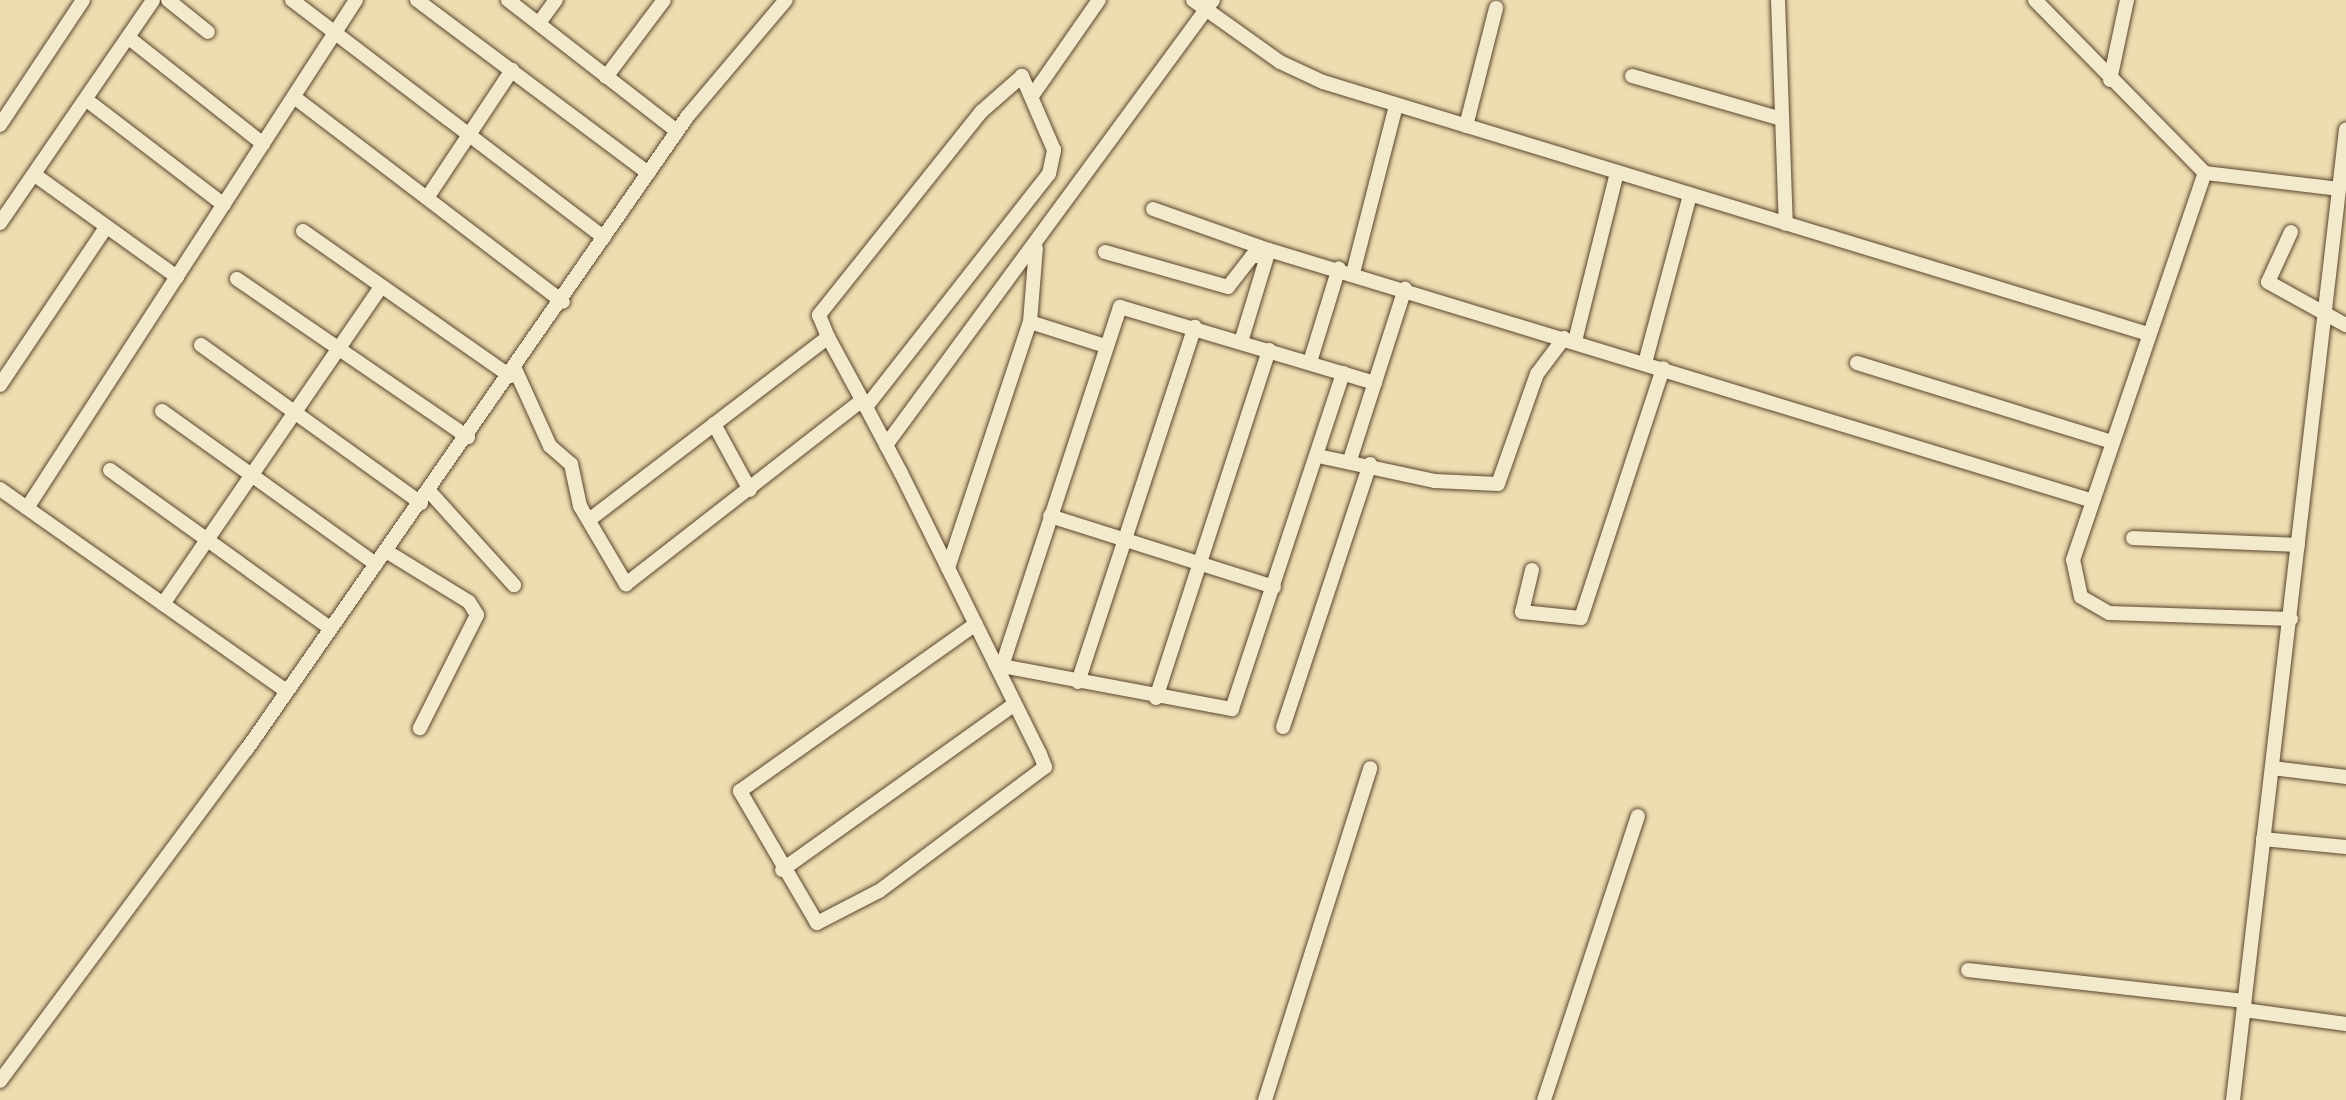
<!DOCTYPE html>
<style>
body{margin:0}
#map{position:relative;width:2346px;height:1100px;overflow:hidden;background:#edddb1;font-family:Vollkorn,serif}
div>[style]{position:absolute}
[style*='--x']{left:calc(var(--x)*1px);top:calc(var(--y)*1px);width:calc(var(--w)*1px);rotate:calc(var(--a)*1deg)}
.roads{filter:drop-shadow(0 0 2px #5a452c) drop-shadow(0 0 2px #5a452c)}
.minor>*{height:14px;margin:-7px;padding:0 7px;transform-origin:7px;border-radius:7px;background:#f3e9cc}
span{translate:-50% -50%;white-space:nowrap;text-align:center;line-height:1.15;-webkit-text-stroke:8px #f3e9cc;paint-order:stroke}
</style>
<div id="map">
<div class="roads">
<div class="minor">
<div style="--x:168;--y:0;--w:51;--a:38.7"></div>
<div style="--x:292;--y:0;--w:392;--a:37.3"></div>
<div style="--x:417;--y:0;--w:289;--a:36.8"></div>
<div style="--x:508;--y:0;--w:214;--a:37.8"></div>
<div style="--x:1193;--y:0;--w:107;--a:35.5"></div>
<div style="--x:1280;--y:62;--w:47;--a:24.9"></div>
<div style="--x:1323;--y:82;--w:859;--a:16.98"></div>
<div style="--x:1778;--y:0;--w:224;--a:88"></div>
<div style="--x:2035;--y:0;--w:243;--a:45.5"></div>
<div style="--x:539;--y:23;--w:29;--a:-54"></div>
<div style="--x:129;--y:38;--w:171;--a:38.3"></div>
<div style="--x:1632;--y:76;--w:156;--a:16"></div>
<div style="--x:606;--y:77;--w:96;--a:-53"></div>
<div style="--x:2110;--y:80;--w:82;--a:-78"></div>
<div style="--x:1032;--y:96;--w:117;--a:-55.1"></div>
<div style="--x:294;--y:97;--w:338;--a:37.3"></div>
<div style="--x:88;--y:101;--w:171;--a:37.4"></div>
<div style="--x:0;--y:125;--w:150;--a:-56.4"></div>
<div style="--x:1466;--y:126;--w:122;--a:-75.7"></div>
<div style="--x:35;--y:175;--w:175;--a:35.7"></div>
<div style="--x:427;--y:198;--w:154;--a:-56.4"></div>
<div style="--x:1153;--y:209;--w:123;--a:19.5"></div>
<div style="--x:0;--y:223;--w:270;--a:-55.5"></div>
<div style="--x:303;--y:231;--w:253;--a:35"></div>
<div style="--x:2291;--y:232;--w:55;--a:114.7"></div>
<div style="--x:2268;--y:282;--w:89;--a:28.9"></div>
<div style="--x:1105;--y:252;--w:128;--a:15.9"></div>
<div style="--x:1228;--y:287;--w:39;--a:-52"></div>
<div style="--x:1252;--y:256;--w:15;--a:0"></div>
<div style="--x:1353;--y:273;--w:173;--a:-75.6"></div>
<div style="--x:237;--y:279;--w:280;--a:34.4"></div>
<div style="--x:1030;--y:322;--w:74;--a:-85.4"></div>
<div style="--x:1575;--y:341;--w:174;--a:-76"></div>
<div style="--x:1241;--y:342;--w:96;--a:-73.1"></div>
<div style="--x:1269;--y:250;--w:858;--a:16.94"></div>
<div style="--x:201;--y:345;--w:271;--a:35.7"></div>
<div style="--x:1310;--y:362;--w:98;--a:-72.9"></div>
<div style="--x:1645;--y:363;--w:174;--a:-75"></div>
<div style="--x:1857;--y:363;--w:264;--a:17.2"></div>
<div style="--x:515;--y:369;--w:85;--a:65.6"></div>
<div style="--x:550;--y:446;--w:28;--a:41"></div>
<div style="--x:571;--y:464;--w:43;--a:77.9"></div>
<div style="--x:580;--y:506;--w:91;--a:59.5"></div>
<div style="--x:626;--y:584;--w:299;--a:-37.9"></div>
<div style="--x:0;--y:385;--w:190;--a:-56.1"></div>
<div style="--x:866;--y:407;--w:296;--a:-51.9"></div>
<div style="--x:1049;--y:174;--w:25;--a:-78"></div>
<div style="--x:1054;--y:150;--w:81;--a:-113.4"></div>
<div style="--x:1022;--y:76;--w:55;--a:138.7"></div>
<div style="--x:981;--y:112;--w:260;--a:128.6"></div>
<div style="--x:819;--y:315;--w:24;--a:68"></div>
<div style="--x:828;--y:337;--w:80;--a:61.5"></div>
<div style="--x:866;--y:407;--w:75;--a:62.1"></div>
<div style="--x:901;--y:473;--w:313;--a:63.7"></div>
<div style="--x:1040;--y:754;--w:14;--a:69"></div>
<div style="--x:1045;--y:767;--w:207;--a:143.2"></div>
<div style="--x:879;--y:891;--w:70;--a:152.7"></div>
<div style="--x:817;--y:923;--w:153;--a:-120.3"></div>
<div style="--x:740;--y:791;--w:289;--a:-35.3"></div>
<div style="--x:162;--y:411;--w:263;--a:35.6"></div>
<div style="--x:714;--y:424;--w:75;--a:61.4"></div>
<div style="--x:886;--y:445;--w:552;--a:-53.69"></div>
<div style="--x:1318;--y:456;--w:120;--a:12.1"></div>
<div style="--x:1435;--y:481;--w:63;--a:2.7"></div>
<div style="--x:1498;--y:484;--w:117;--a:-70.5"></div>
<div style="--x:1537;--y:374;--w:45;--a:-53.1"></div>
<div style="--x:1350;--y:460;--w:180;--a:-72.2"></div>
<div style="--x:110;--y:470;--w:271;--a:35.7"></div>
<div style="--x:0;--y:489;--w:350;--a:35.2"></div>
<div style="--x:429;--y:491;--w:127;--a:47.9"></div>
<div style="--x:27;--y:508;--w:605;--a:-57.07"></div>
<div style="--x:1050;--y:516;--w:235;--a:17.6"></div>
<div style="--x:589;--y:520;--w:301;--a:-37.4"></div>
<div style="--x:2133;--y:538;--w:165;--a:2.4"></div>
<div style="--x:386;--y:551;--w:97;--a:31.6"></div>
<div style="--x:469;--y:602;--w:15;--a:58"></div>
<div style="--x:477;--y:615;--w:127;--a:116.8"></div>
<div style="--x:948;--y:568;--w:259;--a:-71.6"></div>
<div style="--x:1030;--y:322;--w:79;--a:17.7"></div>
<div style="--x:1532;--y:570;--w:43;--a:103.4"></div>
<div style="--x:1522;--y:612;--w:59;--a:5.8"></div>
<div style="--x:1581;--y:618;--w:263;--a:-71.8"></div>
<div style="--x:163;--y:604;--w:385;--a:-55.5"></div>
<div style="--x:2291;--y:619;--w:182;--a:-178.1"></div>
<div style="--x:2109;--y:613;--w:32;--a:-150"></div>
<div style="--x:2081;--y:597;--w:38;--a:-102"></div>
<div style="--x:2073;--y:560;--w:409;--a:-71.2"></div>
<div style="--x:2205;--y:173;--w:135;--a:6.8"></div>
<div style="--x:996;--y:665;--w:240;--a:10.6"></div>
<div style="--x:1232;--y:709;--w:354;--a:-71.7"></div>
<div style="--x:1002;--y:666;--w:378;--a:-71.8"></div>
<div style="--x:1120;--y:307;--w:266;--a:16.6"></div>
<div style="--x:1078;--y:682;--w:374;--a:-71.8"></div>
<div style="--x:1156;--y:698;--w:366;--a:-72"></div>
<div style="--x:1283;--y:727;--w:277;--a:-71.7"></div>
<div style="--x:2272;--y:768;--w:75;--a:6.9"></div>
<div style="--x:2263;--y:839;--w:83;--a:5.5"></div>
<div style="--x:782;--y:870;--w:284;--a:-35.5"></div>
<div style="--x:1968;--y:970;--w:278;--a:6.4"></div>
<div style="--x:2244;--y:1010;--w:103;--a:7.8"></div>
<div style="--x:0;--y:1081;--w:414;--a:-53.4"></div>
<div style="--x:247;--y:749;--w:770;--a:-55.15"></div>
<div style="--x:687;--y:117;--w:153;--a:-49.8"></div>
<div style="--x:1265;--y:1100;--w:348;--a:-72.4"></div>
<div style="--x:1544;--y:1100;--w:299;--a:-71.7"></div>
<div style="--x:2233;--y:1100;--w:977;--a:-83.36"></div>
</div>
</div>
</div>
